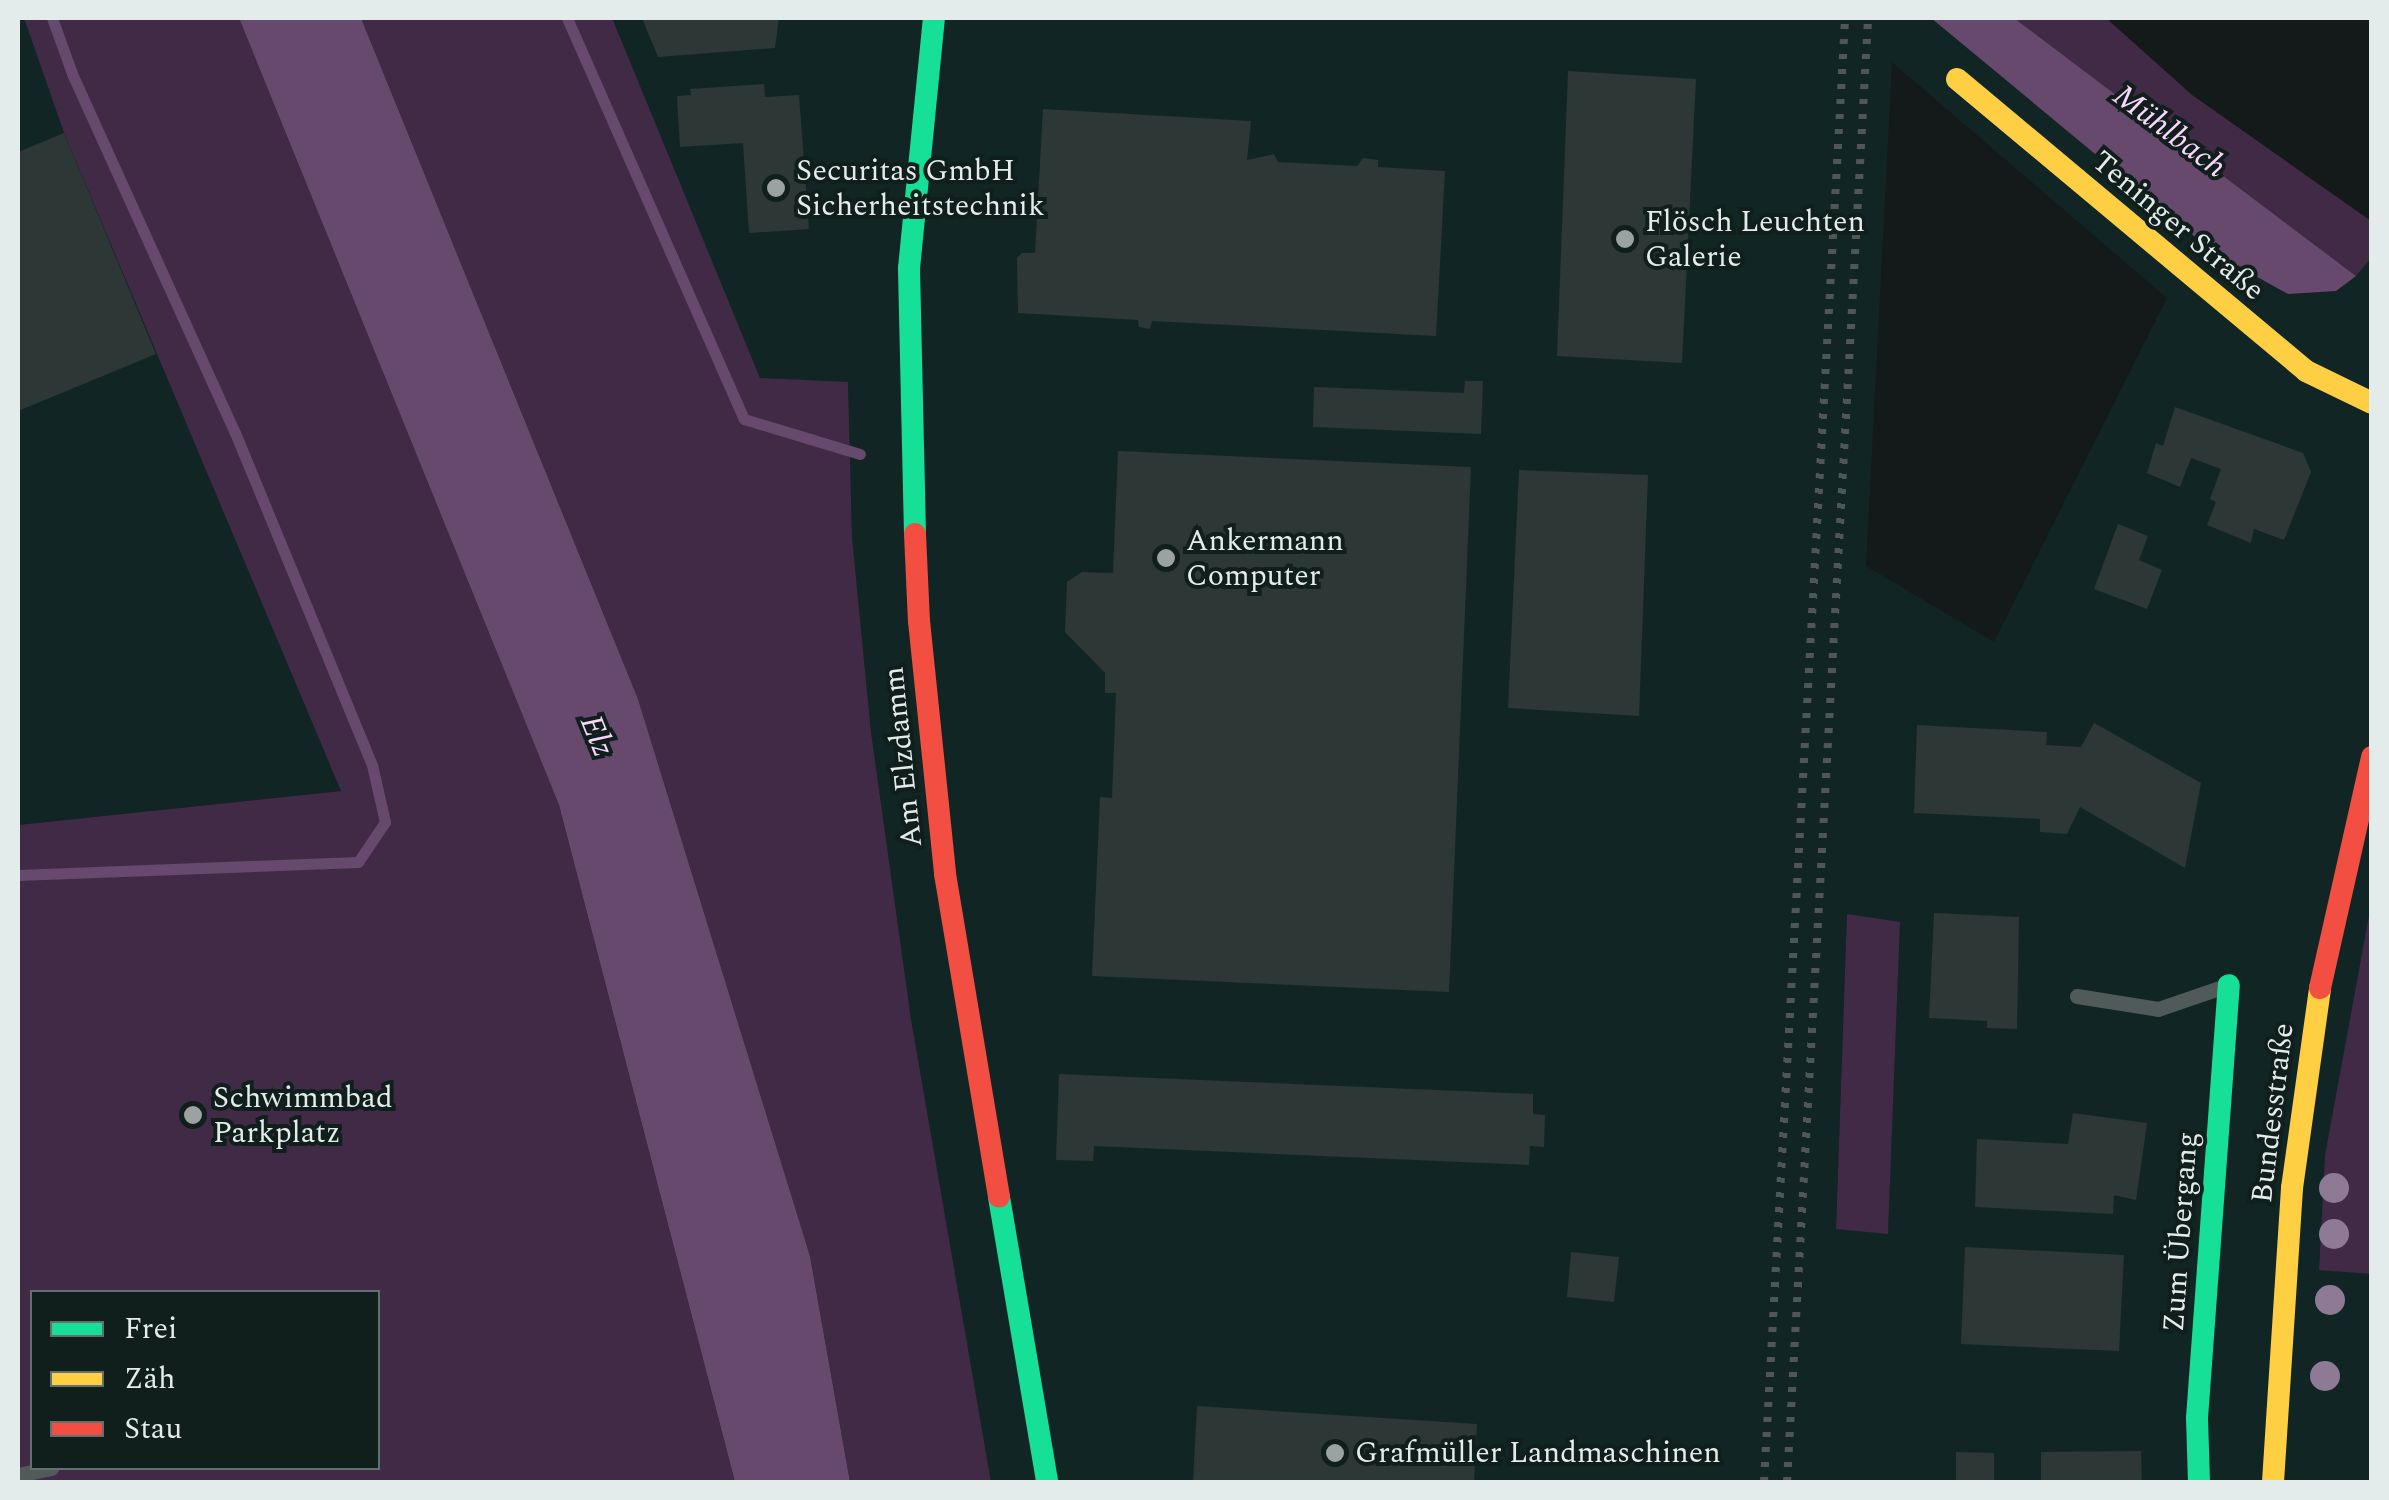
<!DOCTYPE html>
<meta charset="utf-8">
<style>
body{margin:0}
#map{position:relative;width:2389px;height:1500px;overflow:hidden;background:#141a1a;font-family:Spectral,serif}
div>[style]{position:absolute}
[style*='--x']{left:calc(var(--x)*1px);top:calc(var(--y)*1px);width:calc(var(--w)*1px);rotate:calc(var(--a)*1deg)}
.built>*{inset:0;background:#112624}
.green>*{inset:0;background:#412a46}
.water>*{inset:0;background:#68496e}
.stream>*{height:11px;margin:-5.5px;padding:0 5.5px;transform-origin:5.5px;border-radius:5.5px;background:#68496e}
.building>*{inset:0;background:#2c3736}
.lane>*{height:15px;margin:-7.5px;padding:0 7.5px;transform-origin:7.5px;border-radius:7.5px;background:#505a58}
.fast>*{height:22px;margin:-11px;padding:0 11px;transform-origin:11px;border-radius:11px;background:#16e098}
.slow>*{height:22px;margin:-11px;padding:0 11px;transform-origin:11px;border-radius:11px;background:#ffcf43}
.jam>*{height:22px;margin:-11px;padding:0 11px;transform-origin:11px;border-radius:11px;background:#f24e42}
.rail>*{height:8px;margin-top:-4px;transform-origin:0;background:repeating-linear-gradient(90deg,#505656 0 5px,transparent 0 15px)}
.trees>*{width:30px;height:30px;margin:-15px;border-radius:50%;background:#8f7a96}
.dots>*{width:28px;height:28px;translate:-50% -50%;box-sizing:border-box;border:5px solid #101e1c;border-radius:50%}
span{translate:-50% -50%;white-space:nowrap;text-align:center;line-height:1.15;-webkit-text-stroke:8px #101e1c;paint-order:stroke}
.poi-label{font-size:30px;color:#e3ecea}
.left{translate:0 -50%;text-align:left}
.street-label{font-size:30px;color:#e3ecea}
.water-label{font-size:32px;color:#f9d7fe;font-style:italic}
.frame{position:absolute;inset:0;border:20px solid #e3ecea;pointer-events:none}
.legend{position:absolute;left:30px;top:1290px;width:350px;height:180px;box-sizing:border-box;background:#101e1c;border:2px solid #64706e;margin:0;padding:12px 18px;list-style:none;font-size:30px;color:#e3ecea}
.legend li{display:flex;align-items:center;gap:20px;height:50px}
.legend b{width:50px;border:2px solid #64706e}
</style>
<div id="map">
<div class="built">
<div style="clip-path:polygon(18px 18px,24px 18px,64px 133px,341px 791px,18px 825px)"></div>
<div style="clip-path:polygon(evenodd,606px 18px,1931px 18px,2230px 265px,2288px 293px,2335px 291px,2371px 258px,2372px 905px,2325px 1155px,2319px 1269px,2371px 1274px,2371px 1482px,991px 1482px,911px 1019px,871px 732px,852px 537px,848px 383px,760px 378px,606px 18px,1892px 62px,2167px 298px,1994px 642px,1866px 566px,1892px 62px,606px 18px,1847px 914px,1900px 923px,1888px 1233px,1836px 1228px,1847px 914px)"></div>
</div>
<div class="green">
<div style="clip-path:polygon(evenodd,24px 18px,239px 18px,559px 805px,735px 1482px,18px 1482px,18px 825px,341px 791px,64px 133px,24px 18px,32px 1292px,378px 1292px,378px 1468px,32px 1468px,32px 1292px)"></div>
<div style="clip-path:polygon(361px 18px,612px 18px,760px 378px,848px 382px,852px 537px,871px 732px,911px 1019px,991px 1482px,850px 1482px,810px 1256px,638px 699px)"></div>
<div style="clip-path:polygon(2014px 18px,2106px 18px,2192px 95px,2371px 221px,2371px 258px,2356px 276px)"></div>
<div style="clip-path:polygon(2371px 905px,2371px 1274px,2319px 1270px,2325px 1155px)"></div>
<div style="clip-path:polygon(1847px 914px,1900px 922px,1888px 1234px,1836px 1229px)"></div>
</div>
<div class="water">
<div style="clip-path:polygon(239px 18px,361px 18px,638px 699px,810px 1256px,850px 1482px,735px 1482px,559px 805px)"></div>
<div style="clip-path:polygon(1931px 18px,2014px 18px,2356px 276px,2336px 291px,2288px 294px,2217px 255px)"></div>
</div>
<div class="stream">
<div style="--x:567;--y:18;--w:438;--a:66.2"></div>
<div style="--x:744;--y:419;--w:121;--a:16.8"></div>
<div style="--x:18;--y:875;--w:340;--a:-2.2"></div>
<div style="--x:358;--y:862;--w:48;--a:-56"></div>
<div style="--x:385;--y:822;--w:58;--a:-102.8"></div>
<div style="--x:372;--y:765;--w:359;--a:-112.4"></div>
<div style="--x:235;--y:433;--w:392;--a:-114.4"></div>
<div style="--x:73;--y:76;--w:62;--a:-109.9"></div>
</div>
<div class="building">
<div style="clip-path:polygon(642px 18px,779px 18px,775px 48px,658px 57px)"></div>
<div style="clip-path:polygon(1568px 71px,1696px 79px,1682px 363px,1557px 356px)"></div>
<div style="clip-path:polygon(764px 84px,765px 97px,799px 95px,809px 229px,749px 233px,743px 143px,680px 147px,677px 96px,691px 95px,690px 89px)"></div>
<div style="clip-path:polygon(1043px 109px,1251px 121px,1247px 160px,1274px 154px,1278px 162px,1357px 166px,1363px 158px,1378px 160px,1378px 167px,1445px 171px,1436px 336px,1152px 321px,1150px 329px,1139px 327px,1138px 320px,1018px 313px,1017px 258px,1022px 253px,1035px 253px)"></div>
<div style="clip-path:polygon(64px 133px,156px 354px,18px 411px,18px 152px)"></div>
<div style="clip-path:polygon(1465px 381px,1483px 381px,1481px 434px,1313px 427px,1314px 387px,1464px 393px)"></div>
<div style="clip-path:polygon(2175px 407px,2303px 453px,2311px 472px,2284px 540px,2254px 529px,2251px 543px,2207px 525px,2216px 502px,2210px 499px,2221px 469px,2191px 458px,2180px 487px,2147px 473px,2156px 443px,2163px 446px)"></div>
<div style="clip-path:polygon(1118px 451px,1471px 467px,1449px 992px,1092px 976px,1100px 797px,1112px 798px,1116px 693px,1105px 693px,1105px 673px,1065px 632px,1067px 582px,1082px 572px,1113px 573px)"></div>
<div style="clip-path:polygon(1519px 470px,1648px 475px,1639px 716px,1508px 708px)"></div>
<div style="clip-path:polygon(2118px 524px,2148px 536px,2139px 560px,2162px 570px,2147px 609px,2094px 589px)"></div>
<div style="clip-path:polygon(2094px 723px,2201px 783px,2185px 868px,2080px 807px,2067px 834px,2040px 832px,2040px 819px,1914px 813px,1917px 725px,2047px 732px,2046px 745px,2081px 747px)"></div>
<div style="clip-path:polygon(1934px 913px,2019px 917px,2017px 1029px,1987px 1028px,1987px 1021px,1929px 1018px)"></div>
<div style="clip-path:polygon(1059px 1074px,1533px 1094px,1533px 1114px,1545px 1115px,1544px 1147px,1530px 1146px,1529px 1165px,1094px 1146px,1093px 1161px,1056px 1160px)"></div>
<div style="clip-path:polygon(2073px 1113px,2147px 1123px,2136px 1200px,2114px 1195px,2113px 1214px,1975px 1207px,1977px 1139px,2068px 1144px)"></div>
<div style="clip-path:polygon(1965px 1247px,2124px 1255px,2119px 1351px,1961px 1344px)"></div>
<div style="clip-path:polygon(1571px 1252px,1619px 1257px,1614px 1302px,1567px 1297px)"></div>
<div style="clip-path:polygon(1197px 1406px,1477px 1424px,1474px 1482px,1193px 1482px)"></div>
<div style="clip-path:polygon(2141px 1451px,2142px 1482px,2041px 1482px,2041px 1452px)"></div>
<div style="clip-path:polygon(1956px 1452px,1994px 1453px,1994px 1482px,1956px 1482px)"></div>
</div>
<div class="lane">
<div style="--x:2077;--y:996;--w:82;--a:9.1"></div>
<div style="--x:2158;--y:1009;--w:71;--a:-18.9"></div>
<div style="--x:18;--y:1475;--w:34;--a:-12"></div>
</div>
<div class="fast">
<div style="--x:915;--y:534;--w:266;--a:-91.3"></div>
<div style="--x:909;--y:268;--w:251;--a:-84.3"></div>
<div style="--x:999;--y:1197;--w:289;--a:80.4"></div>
<div style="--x:2199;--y:1482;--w:64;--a:-91.8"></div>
<div style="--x:2197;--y:1418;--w:434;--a:-85.8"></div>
</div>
<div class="slow">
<div style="--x:1957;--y:79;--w:455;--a:39.9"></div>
<div style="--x:2306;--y:371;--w:73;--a:25.9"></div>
<div style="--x:2273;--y:1482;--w:295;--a:-86.3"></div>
<div style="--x:2292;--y:1188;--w:202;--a:-82"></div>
</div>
<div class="jam">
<div style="--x:915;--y:534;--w:87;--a:87.4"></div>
<div style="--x:919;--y:621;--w:254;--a:84.1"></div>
<div style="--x:945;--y:874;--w:327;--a:80.5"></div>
<div style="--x:2320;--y:988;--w:237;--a:-77.3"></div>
</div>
<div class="rail">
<div style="--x:1764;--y:1482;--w:1466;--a:-86.83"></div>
<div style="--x:1787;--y:1482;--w:1466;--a:-86.83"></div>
</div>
<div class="trees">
<div style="left:2334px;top:1188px"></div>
<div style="left:2334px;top:1234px"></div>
<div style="left:2330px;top:1300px"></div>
<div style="left:2325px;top:1376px"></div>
</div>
<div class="dots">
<div style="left:776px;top:188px;background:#9ba2a1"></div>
<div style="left:1625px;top:239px;background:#9ba2a1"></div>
<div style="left:1166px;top:558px;background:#9ba2a1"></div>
<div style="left:193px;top:1115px;background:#9ba2a1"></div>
<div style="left:1335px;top:1453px;background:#9ba2a1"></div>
</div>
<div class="poi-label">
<span class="left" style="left:796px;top:188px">Securitas GmbH<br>Sicherheitstechnik</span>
<span class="left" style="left:1645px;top:239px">Flösch Leuchten<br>Galerie</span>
<span class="left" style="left:1186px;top:558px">Ankermann<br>Computer</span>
<span class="left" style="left:213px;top:1115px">Schwimmbad<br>Parkplatz</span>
<span class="left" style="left:1355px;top:1453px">Grafmüller Landmaschinen</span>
</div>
<div class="street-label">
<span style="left:2178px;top:226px;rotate:40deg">Teninger Straße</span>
<span style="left:903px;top:757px;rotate:-96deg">Am Elzdamm</span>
<span style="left:2273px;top:1113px;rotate:-83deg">Bundesstraße</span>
<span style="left:2181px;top:1232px;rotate:-86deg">Zum Übergang</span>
</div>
<div class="water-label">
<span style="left:2169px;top:132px;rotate:37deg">Mühlbach</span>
<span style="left:596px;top:736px;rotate:68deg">Elz</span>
</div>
<div class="frame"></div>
<ul class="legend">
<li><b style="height:12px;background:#16e098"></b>Frei</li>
<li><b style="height:12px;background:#ffcf43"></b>Zäh</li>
<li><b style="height:12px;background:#f24e42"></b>Stau</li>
</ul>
</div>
